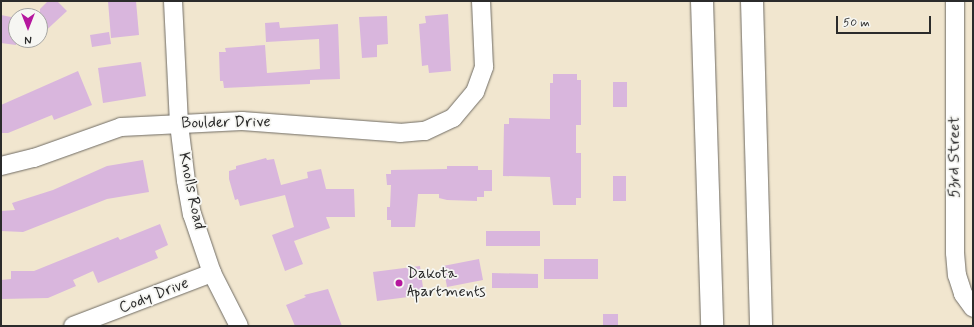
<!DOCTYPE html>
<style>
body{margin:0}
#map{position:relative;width:974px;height:327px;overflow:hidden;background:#f1e6cf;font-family:Mynerve,sans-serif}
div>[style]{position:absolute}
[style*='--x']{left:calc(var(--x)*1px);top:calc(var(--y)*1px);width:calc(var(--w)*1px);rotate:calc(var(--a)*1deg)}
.building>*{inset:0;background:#d9b6dd}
.roads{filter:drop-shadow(0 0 1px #706c64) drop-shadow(0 0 1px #706c64)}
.minor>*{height:18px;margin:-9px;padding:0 9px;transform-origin:9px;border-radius:9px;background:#fff}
.highway>*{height:22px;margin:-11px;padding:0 11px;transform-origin:11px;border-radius:11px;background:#fff}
.dots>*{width:11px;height:11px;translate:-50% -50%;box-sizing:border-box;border:2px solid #f6f6f2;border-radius:50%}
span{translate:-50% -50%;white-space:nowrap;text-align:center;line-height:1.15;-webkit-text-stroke:3.5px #f6f6f2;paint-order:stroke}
.street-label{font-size:16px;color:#2b2b2b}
.poi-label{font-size:16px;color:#2b2b2b}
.left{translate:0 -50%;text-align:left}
.frame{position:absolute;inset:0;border:2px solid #2b2b2b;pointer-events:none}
.north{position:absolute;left:8px;top:8px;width:40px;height:40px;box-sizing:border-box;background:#f6f6f2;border:1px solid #a5a5a2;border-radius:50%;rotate:180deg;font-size:11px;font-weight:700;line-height:16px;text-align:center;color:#2b2b2b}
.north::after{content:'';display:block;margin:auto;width:14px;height:18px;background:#b5179e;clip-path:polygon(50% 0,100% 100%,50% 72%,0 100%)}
.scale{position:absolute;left:836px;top:16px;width:95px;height:18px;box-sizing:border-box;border:2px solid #2b2b2b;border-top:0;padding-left:5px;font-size:12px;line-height:14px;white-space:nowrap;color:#2b2b2b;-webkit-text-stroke:3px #f6f6f2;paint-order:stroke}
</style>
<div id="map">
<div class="building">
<div style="clip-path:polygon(48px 1px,57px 1px,67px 11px,40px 36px,40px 9px)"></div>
<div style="clip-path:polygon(108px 1px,136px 1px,139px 35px,111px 38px)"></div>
<div style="clip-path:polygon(448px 14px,451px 71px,429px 73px,428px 65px,422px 66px,419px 24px,426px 23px,425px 16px)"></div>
<div style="clip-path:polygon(1px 15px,16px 18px,16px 45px,1px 43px)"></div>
<div style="clip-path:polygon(387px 16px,388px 44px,377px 45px,377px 57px,362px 58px,359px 17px)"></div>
<div style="clip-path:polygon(279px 22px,280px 28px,338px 24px,340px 79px,310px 80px,310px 84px,224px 88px,223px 81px,220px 81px,219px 52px,226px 52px,225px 48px,265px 45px,267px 73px,320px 69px,319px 39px,266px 42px,265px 23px)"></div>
<div style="clip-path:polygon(109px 32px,111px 44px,92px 47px,90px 35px)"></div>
<div style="clip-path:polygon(141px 62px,146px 96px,103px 103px,98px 68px)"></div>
<div style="clip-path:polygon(78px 71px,92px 105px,54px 120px,52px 115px,8px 133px,1px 133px,1px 105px)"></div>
<div style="clip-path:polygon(553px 74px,577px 74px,577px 80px,581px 80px,581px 125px,576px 125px,576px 153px,581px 153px,581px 198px,576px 198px,576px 205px,553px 205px,550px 177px,503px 176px,504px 124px,509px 124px,509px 118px,550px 119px,550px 83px,553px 83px)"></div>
<div style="clip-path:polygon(613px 82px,627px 82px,627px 107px,613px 107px)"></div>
<div style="clip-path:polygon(266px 158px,267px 160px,274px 159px,281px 185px,308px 178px,307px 172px,321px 169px,326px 189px,354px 189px,355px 217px,326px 217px,330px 228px,294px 241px,303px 264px,285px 271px,272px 235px,294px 227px,285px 195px,240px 206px,238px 199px,235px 200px,229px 179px,229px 171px,236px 169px,236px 166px)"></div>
<div style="clip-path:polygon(143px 160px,149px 192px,107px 199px,23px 232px,1px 231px,1px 211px,15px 210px,12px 203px,53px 190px,107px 166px)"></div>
<div style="clip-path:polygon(447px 166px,478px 166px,478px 170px,492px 170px,492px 191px,484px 191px,484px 197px,477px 197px,477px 201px,447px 200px,439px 198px,439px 194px,418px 194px,415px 227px,391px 227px,391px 220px,387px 220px,387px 207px,390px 207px,391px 185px,387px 185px,386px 174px,391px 174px,391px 170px,447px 169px)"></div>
<div style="clip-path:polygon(613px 176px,626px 176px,626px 201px,613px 201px)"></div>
<div style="clip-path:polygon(160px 224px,168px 245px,155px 251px,158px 258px,98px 283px,93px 271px,73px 280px,76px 286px,48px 298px,2px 299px,1px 280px,11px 279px,11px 271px,34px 271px,118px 237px,120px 240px)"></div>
<div style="clip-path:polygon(486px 231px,540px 231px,540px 246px,486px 246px)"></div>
<div style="clip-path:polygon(479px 259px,483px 280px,447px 287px,443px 266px)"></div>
<div style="clip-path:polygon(544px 259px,598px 259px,598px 279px,544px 279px)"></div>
<div style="clip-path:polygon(420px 266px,424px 295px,377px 301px,373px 272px)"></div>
<div style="clip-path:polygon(492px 273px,538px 274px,538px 288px,492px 288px)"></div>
<div style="clip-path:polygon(328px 289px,342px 326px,295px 326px,286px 305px,306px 297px,304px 295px)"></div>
<div style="clip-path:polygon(603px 314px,618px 314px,618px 326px,603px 326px)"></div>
</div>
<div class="roads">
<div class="minor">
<div style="--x:173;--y:1;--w:123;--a:87.2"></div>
<div style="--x:179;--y:124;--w:57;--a:83"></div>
<div style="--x:186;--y:181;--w:34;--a:80"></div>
<div style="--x:192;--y:214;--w:62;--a:71.3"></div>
<div style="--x:212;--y:273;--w:59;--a:63"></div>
<div style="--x:955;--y:1;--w:252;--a:90"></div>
<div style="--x:955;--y:253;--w:22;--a:85"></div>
<div style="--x:957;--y:275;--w:20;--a:72"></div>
<div style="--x:963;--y:294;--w:17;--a:54"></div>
<div style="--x:1;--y:166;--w:34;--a:-14"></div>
<div style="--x:34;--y:158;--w:92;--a:-19.6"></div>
<div style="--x:121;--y:127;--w:121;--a:-2.8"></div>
<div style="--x:242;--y:121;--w:158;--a:4.3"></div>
<div style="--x:400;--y:133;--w:25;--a:-5"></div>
<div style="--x:425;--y:131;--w:31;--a:-25"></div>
<div style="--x:453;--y:118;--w:34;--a:-50"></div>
<div style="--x:475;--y:92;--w:27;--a:-70"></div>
<div style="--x:484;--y:67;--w:66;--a:-92.6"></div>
<div style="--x:73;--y:326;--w:149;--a:-20.9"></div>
</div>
<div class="highway">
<div style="--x:702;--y:1;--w:325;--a:88.2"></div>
<div style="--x:752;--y:1;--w:325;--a:88.4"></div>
</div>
</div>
<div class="dots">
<div style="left:399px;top:283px;background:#b5179e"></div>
</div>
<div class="street-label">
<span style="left:226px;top:123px;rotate:-1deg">Boulder Drive</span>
<span style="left:955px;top:157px;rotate:-90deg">53rd Street</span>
<span style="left:191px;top:191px;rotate:78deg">Knolls Road</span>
<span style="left:154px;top:296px;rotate:-21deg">Cody Drive</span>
</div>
<div class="poi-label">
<span class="left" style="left:407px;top:283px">Dakota<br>Apartments</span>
</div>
<div class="frame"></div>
<div class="north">N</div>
<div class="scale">50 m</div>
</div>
